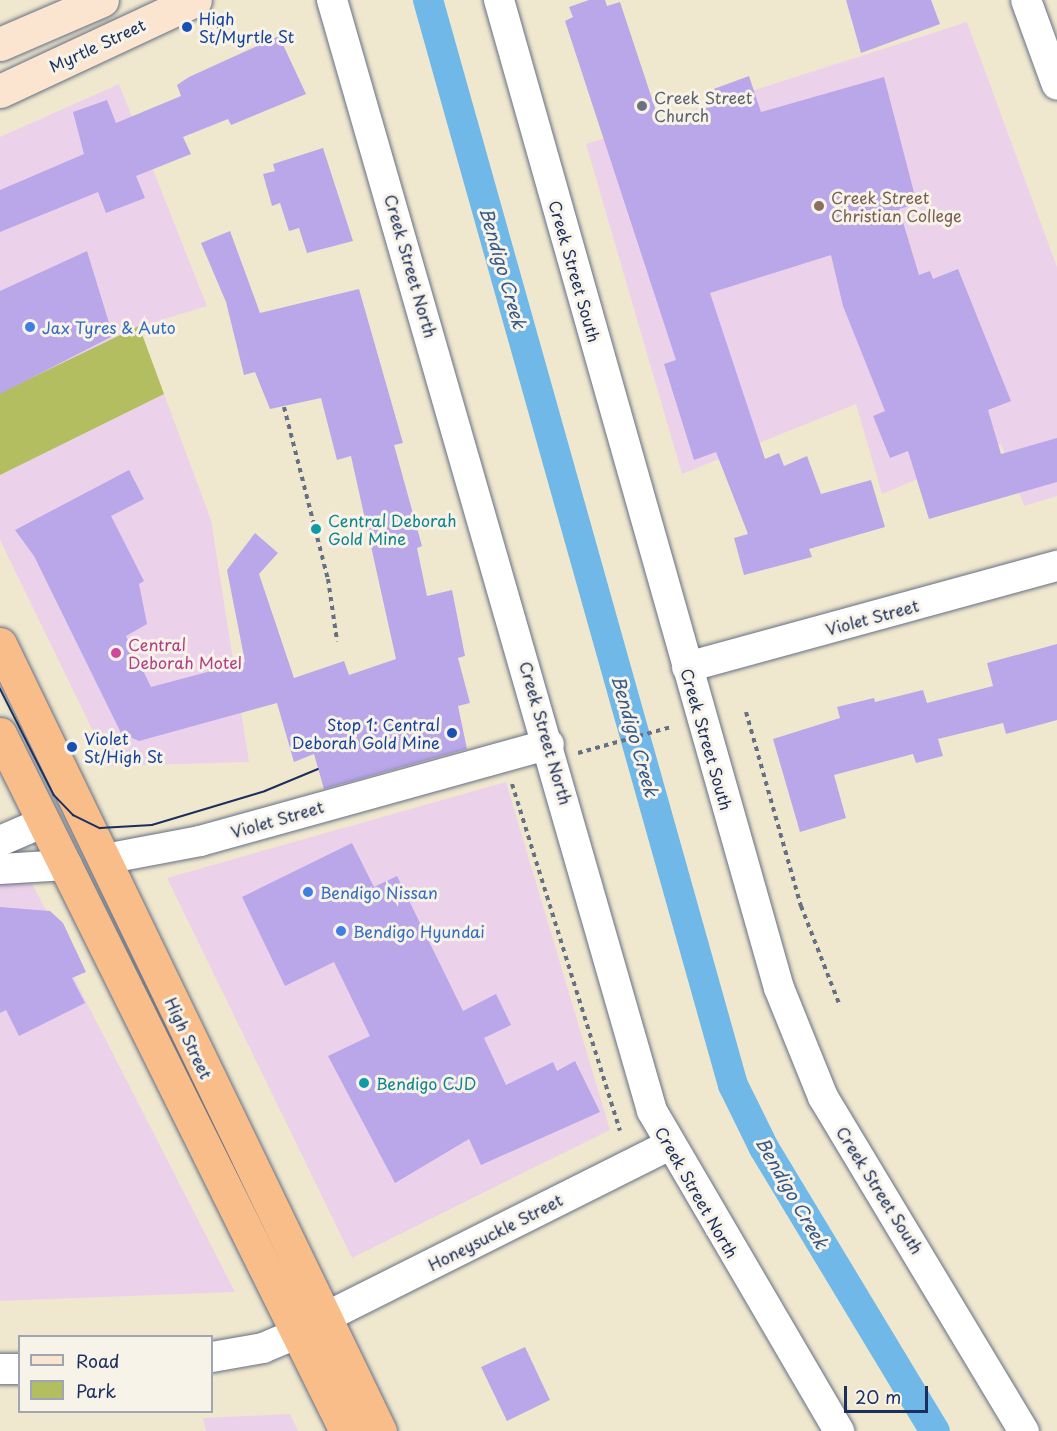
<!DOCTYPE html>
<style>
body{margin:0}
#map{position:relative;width:1057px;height:1431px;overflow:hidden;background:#f0e8ce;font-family:"Playpen Sans",sans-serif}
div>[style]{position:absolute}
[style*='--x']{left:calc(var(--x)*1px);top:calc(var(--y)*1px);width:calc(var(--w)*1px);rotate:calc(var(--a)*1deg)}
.built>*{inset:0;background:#ecd1ea}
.green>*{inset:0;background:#b2be60}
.canal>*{height:30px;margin:-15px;padding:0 15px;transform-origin:15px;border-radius:15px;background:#6fb8e7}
.building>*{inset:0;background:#b9a7e9}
.path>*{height:4px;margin-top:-2px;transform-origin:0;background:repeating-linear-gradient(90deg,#667085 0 4.5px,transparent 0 9px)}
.roads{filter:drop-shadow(0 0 2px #667085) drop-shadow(0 0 2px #667085)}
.street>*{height:30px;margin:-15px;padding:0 15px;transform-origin:15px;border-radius:15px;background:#fff}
.secondary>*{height:33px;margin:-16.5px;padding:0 16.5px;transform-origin:16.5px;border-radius:16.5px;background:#fce5d0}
.highway>*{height:33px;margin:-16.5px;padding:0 16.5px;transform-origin:16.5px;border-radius:16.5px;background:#f8bd89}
.tram>*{height:1.5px;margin:-0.75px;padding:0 0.75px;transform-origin:0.75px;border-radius:0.75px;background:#1b2f5e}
.dots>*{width:16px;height:16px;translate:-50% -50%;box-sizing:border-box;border:3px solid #f7f3e8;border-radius:50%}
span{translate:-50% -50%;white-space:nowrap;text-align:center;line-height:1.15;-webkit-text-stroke:6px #f7f3e8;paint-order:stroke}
.transit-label{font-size:16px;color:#164399}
.left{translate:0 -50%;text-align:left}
.right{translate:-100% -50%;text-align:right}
.street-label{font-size:16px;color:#1b2f5e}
.worship-label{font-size:16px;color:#5b616d}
.education-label{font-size:16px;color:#785e54}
.shop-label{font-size:16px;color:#366cbe}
.culture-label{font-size:16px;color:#0d838f}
.hotel-label{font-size:16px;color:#b23c85}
.water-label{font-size:18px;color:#345887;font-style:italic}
.legend{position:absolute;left:18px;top:1335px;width:195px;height:78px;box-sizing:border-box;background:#f7f3e8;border:2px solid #9fa5b1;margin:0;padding:8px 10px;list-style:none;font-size:18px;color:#1b2f5e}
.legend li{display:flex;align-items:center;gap:12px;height:30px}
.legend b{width:30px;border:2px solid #9fa5b1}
.scale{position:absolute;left:844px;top:1386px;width:84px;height:27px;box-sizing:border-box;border:3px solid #1b2f5e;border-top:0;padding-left:8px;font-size:18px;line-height:21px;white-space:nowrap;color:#1b2f5e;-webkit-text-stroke:4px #f7f3e8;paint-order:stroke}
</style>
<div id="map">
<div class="built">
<div style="clip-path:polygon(967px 22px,1057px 267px,1057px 496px,1024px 506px,1001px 444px,882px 494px,856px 404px,682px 474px,586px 144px)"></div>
<div style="clip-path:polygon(119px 84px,207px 306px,139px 327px,211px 520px,249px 762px,110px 766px,0 540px,0 137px)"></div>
<div style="clip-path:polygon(506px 782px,610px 1130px,352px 1258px,167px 878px)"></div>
<div style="clip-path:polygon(0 824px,46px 910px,47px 925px,235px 1292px,0 1301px)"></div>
<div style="clip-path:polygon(290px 1414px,298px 1431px,206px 1431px,203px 1418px)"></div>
</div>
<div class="green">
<div style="clip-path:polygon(139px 326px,164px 394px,0 475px,0 393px)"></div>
</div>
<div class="canal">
<div style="--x:428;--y:0;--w:1127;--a:74.3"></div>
<div style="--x:733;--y:1085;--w:70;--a:63.8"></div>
<div style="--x:764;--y:1148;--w:331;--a:58.9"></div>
</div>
<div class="building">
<div style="clip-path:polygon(589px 0,605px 0,607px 6px,620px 2px,660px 123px,716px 105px,711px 90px,749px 76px,761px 112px,884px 77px,917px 204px,899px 209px,919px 275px,930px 271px,933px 279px,958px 269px,1011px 401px,988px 410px,1001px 454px,1057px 438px,1057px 482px,929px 519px,908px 451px,890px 458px,873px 416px,885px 411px,843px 306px,831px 255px,710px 293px,765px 459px,779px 453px,784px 466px,807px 456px,821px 494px,871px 480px,885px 527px,809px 549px,812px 557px,744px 575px,734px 538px,748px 534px,716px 452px,694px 460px,664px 364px,676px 360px,565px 21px,573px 17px,569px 7px)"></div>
<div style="clip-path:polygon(846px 0,931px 0,940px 24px,861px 53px)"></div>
<div style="clip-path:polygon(279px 36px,306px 94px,231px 125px,228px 119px,183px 137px,191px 154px,136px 176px,145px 198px,106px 213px,98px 192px,0 232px,0 190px,84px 154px,73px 112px,107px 100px,116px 123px,181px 96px,177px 85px,189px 77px)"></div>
<div style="clip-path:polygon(323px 148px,353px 241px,307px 253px,299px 228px,289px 231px,280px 203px,272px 206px,263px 174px,275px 171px,273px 164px)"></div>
<div style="clip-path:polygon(230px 231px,260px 313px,359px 289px,403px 443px,394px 445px,422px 546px,417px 548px,427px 596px,452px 590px,465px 656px,458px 658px,470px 703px,458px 706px,467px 749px,324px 789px,314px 754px,294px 762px,277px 703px,139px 741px,121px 733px,34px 556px,15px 530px,129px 470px,144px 499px,111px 516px,144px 581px,139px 584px,147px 624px,126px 636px,151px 687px,245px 662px,227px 570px,255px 533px,278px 553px,259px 574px,294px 678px,344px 661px,349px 675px,396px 659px,351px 456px,337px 460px,321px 398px,270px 409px,255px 372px,244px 375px,226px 302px,201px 243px)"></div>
<div style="clip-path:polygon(87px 251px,113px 336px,0 394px,0 291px)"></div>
<div style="clip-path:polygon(1057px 644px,1057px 720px,1006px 734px,1003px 723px,938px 739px,943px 756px,916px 763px,913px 754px,834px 775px,846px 818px,800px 832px,773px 739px,840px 718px,837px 707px,874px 698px,875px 702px,923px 690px,927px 703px,993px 686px,987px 663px)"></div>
<div style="clip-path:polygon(352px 843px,374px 887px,397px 876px,463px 1011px,496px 994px,511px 1025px,484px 1038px,506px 1085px,553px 1062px,557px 1071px,575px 1061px,600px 1112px,481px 1165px,469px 1139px,395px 1183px,328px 1056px,370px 1036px,334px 962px,285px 986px,242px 897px)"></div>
<div style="clip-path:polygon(0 907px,50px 911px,63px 923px,86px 972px,72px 978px,85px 1003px,19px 1036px,6px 1010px,0 1013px)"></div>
<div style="clip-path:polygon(525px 1347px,550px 1400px,507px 1421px,481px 1367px)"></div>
</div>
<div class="path">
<div style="--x:284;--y:407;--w:178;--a:75.7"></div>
<div style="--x:328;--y:579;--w:63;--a:81.7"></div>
<div style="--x:746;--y:712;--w:202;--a:74.2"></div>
<div style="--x:801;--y:906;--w:107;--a:68.7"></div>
<div style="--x:578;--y:753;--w:97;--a:-15.6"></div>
<div style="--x:512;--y:784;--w:363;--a:72.7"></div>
</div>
<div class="roads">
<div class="street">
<div style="--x:332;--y:0;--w:1156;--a:73.93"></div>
<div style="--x:652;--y:1111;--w:371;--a:59.7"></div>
<div style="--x:499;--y:0;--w:1027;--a:74.18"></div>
<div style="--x:779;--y:988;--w:118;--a:68"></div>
<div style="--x:823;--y:1097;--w:390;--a:59"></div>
<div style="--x:1026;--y:0;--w:90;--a:70"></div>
<div style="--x:687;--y:667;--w:384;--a:-15.3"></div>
<div style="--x:0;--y:841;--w:48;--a:-23.4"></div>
<div style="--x:105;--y:859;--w:97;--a:-10.7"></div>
<div style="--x:200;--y:841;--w:362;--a:-15.5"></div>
<div style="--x:0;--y:869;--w:67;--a:-3.4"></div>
<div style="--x:322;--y:1319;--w:387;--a:-26.6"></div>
<div style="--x:212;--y:1357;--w:52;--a:-10"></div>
<div style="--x:263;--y:1348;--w:38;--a:-23"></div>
<div style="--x:0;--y:1369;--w:20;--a:0"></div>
</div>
<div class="secondary">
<div style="--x:0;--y:44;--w:111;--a:-23.3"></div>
<div style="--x:0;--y:91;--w:215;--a:-25"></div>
</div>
<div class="highway">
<div style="--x:0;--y:644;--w:874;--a:64.23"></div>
<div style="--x:0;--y:734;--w:778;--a:63.6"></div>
</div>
</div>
<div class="tram">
<div style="--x:0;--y:688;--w:120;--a:63.2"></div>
<div style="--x:54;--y:795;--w:28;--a:46"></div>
<div style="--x:73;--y:815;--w:30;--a:26"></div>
<div style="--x:100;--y:828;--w:52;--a:-3.3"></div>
<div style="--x:152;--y:825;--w:118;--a:-16.7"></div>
<div style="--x:265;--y:791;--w:57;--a:-22.5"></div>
</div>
<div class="dots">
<div style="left:187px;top:27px;background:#1a4fb4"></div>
<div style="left:642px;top:106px;background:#6b7280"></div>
<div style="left:819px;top:206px;background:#8d6e63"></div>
<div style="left:30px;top:327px;background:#3f7fe0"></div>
<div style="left:316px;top:529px;background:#0f9aa8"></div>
<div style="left:116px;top:653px;background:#d1479c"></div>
<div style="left:452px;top:733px;background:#1a4fb4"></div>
<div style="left:72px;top:747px;background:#1a4fb4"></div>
<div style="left:308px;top:892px;background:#3f7fe0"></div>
<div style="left:341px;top:931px;background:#3f7fe0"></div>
<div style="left:364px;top:1083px;background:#0f9aa8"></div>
</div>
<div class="transit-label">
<span class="left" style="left:199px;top:27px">High<br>St/Myrtle St</span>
<span class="right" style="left:440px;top:733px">Stop 1: Central<br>Deborah Gold Mine</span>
<span class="left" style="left:84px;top:747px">Violet<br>St/High St</span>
</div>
<div class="street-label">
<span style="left:97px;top:45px;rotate:-25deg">Myrtle Street</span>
<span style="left:411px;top:266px;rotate:74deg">Creek Street North</span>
<span style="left:575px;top:271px;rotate:74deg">Creek Street South</span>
<span style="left:872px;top:617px;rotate:-15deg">Violet Street</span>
<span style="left:546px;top:733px;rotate:74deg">Creek Street North</span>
<span style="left:707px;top:739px;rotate:74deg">Creek Street South</span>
<span style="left:277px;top:819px;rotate:-16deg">Violet Street</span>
<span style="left:189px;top:1038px;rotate:65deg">High Street</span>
<span style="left:880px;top:1190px;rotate:58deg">Creek Street South</span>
<span style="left:697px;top:1192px;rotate:60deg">Creek Street North</span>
<span style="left:495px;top:1232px;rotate:-27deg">Honeysuckle Street</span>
</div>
<div class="worship-label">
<span class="left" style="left:654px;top:106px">Creek Street<br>Church</span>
</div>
<div class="education-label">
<span class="left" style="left:831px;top:206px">Creek Street<br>Christian College</span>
</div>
<div class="shop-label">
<span class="left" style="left:42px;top:327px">Jax Tyres &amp; Auto</span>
<span class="left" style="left:320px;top:892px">Bendigo Nissan</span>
<span class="left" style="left:353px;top:931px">Bendigo Hyundai</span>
</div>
<div class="culture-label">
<span class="left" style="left:328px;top:529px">Central Deborah<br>Gold Mine</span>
<span class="left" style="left:376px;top:1083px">Bendigo CJD</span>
</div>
<div class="hotel-label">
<span class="left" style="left:128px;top:653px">Central<br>Deborah Motel</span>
</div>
<div class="water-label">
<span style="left:503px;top:268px;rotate:74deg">Bendigo Creek</span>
<span style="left:635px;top:736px;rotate:74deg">Bendigo Creek</span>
<span style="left:792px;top:1193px;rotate:60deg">Bendigo Creek</span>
</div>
<ul class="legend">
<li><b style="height:8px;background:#fce5d0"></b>Road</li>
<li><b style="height:16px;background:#b2be60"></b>Park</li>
</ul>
<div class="scale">20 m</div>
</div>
